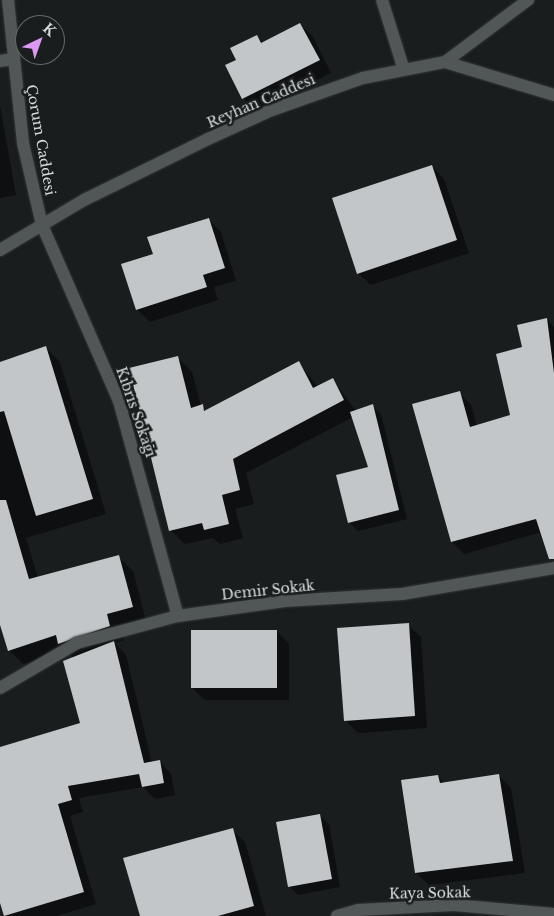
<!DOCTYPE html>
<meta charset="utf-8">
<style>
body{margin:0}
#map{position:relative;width:554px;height:916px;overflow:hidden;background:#191d1e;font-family:"Libre Baskerville",serif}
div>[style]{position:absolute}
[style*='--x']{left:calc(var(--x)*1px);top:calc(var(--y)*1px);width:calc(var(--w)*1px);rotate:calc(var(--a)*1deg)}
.shadow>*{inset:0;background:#0007}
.building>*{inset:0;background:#c2c6c9}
.roads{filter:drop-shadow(0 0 1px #343637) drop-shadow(0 0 1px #343637)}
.minor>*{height:12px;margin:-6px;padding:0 6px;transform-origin:6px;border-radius:6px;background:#515656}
span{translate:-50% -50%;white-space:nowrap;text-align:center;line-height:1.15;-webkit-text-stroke:5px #191d1e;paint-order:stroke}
.street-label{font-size:14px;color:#d9dcdc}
.north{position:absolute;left:15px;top:15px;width:50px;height:50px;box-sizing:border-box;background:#191d1e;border:1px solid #66696a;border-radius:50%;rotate:42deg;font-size:14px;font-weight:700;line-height:20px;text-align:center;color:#d9dcdc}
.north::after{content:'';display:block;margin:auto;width:18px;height:22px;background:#dc99f4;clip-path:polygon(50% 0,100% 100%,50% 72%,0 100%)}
</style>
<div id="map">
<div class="shadow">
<div style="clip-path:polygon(300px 24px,313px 37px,331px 73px,256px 111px,243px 98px,227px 66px,238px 60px,257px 36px,263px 43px)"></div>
<div style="clip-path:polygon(0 106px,16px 195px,0 198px)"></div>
<div style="clip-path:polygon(432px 166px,444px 179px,469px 253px,371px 285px,358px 273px)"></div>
<div style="clip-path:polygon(208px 219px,221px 232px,236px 281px,214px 287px,218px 300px,150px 322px,137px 309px,154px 255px)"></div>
<div style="clip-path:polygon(547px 319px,554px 327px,554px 543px,542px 532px,464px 554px,452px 542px,459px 393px,471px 405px,477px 426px,512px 416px,524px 348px)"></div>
<div style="clip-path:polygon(46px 348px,60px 362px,106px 514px,26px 538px,38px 578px,118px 557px,133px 571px,146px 621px,120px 628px,124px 640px,115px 643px,126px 655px,152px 763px,159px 761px,171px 774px,175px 795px,155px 799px,143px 787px,79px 798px,83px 812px,70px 816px,96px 904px,56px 916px,6px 916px,0 898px,0 748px,82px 724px,74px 658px,66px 651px,23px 664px,9px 650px,0 624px,0 363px)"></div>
<div style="clip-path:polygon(177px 357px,192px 372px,201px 406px,207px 411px,299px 363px,318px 387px,332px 379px,356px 411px,372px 406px,381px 414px,407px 519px,358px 531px,349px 522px,370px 468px,353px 417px,246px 473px,254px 504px,235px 509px,243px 538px,220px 544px,213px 538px,185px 544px,170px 530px)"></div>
<div style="clip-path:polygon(408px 625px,421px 637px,427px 728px,358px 733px,345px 720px)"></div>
<div style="clip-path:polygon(277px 631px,289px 644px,289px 700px,205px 700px,192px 688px)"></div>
<div style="clip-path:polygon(498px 775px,511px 788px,525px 873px,429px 885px,416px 873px,438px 776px,445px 784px)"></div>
<div style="clip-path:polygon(320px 816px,329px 824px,340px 887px,298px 895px,289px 886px)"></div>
<div style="clip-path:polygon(232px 830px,245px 842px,266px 916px,141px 916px)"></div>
</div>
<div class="building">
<div style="clip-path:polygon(300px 23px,320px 60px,242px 99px,225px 65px,236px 60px,230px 48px,257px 35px,261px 43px)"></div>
<div style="clip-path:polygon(432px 165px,457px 240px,357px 274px,332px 198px)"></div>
<div style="clip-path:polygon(209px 218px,225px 268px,203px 275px,207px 287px,136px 310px,121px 264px,153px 254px,147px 237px)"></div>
<div style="clip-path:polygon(547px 318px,554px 373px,554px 559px,549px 559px,536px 519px,451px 542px,412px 404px,460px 391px,470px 427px,510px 415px,496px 354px,522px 347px,517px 325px)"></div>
<div style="clip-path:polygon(46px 346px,93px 499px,36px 516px,4px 411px,0 412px,0 362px)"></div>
<div style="clip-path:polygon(178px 356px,191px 408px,203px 404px,204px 411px,299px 361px,313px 388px,333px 378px,344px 400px,233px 459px,240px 490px,222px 495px,229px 524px,204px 530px,202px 523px,169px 531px,129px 368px)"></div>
<div style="clip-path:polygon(373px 404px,399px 510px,348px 523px,336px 475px,368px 467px,350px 412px)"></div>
<div style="clip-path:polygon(0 500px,6px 500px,29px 579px,119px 555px,133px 607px,107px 614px,110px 626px,58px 644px,56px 635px,8px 651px,0 625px)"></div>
<div style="clip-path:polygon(409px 623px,415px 716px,344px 721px,337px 628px)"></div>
<div style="clip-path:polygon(191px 630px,277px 630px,277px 688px,191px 688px)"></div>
<div style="clip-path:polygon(114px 641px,144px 763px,160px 760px,164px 783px,142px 787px,139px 774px,68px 786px,72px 800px,58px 804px,84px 892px,4px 916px,0 903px,0 747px,80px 723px,63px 661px)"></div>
<div style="clip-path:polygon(499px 774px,513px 861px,415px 873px,401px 780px,438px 775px,440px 783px)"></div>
<div style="clip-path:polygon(320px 814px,332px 879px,288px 887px,276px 822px)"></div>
<div style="clip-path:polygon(233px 828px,254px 906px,218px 916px,140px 916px,123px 858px)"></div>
</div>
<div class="roads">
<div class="minor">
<div style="--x:8;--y:0;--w:144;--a:84"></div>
<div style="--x:23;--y:143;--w:84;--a:77"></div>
<div style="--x:42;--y:225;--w:192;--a:66.4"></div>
<div style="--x:119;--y:401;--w:223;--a:74.7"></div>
<div style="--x:382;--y:0;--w:70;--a:72.6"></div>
<div style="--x:0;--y:61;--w:13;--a:-9"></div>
<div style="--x:445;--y:62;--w:104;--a:-36.8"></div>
<div style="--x:0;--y:250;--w:98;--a:-30.8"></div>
<div style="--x:84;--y:200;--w:138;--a:-26.2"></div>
<div style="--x:208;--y:139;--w:70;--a:-24.4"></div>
<div style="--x:272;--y:110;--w:96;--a:-19.4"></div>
<div style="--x:363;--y:78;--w:84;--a:-11"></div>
<div style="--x:445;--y:62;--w:114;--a:16.8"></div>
<div style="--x:0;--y:688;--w:89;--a:-30.3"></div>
<div style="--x:77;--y:643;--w:105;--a:-15"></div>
<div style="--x:178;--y:616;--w:108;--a:-8"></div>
<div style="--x:285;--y:601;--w:117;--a:-3.4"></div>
<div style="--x:402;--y:594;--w:154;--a:-9.7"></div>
<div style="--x:337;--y:916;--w:22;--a:-16"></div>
<div style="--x:358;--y:910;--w:96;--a:-3"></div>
<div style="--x:454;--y:905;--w:100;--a:5.1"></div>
</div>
</div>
<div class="street-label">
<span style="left:261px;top:101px;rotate:-23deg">Reyhan Caddesi</span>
<span style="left:41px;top:140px;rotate:80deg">Çorum Caddesi</span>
<span style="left:136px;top:412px;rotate:71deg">Kıbrıs Sokağı</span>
<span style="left:268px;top:590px;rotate:-6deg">Demir Sokak</span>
<span style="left:430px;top:893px;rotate:-1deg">Kaya Sokak</span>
</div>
<div class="north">K</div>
</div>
